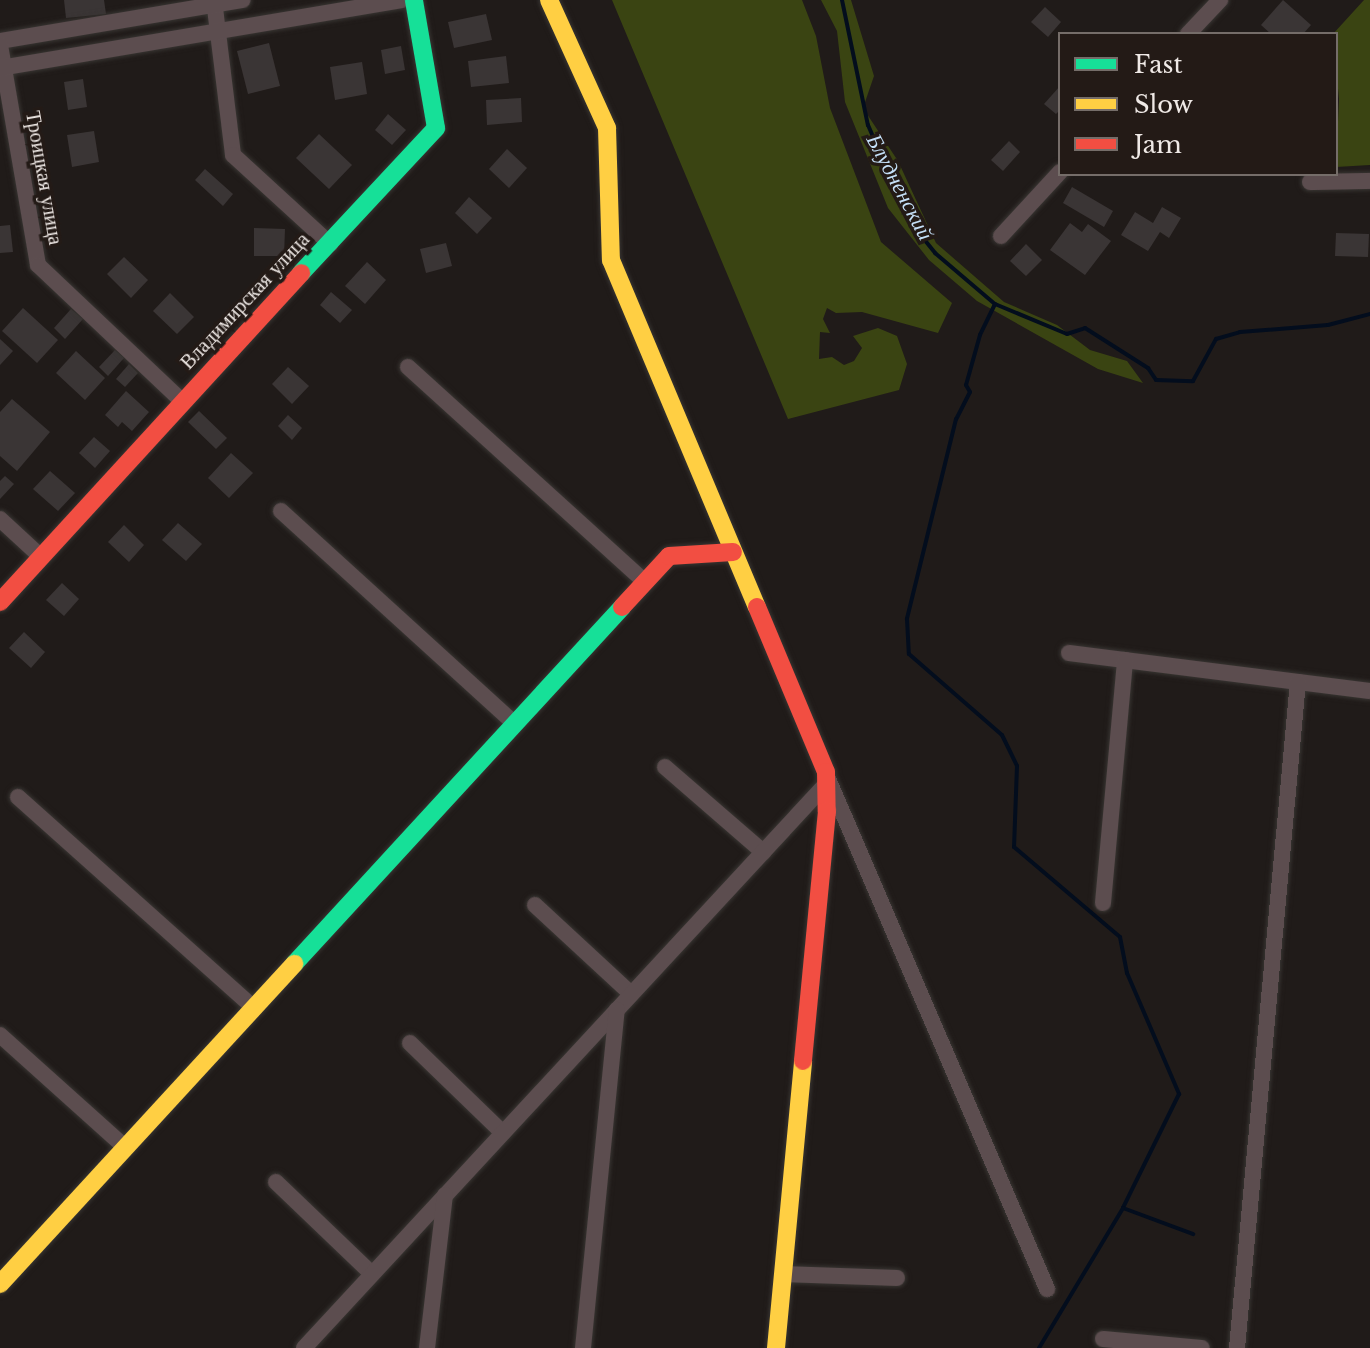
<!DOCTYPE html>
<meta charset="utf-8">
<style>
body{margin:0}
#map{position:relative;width:1370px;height:1348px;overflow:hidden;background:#201b19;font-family:"Libre Baskerville",serif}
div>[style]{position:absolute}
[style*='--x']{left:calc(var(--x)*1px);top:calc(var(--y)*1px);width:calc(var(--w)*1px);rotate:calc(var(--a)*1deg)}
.forest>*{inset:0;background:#3a4412}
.stream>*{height:4px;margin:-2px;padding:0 2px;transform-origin:2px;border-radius:2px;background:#030d1d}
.building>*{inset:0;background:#3a3535}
.roads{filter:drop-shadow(0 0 2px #383532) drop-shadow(0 0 2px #383532)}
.street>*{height:16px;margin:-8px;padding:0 8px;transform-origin:8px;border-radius:8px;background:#5c4d4f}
.fast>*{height:18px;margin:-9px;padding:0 9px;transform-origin:9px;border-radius:9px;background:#16e098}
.slow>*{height:18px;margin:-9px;padding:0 9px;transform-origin:9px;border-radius:9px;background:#ffcf43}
.jam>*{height:18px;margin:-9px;padding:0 9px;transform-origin:9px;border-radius:9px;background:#f24e42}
span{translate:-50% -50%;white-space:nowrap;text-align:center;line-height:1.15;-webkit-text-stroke:7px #231a16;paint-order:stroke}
.street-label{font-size:20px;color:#efe9e6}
.water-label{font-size:22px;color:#c4dff7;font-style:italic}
.legend{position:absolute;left:1058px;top:32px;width:280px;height:144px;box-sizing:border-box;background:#231a16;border:2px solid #756d69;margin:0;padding:10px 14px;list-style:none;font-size:24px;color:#efe9e6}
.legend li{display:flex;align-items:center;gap:16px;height:40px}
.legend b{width:40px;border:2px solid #756d69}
</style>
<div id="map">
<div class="forest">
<div style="clip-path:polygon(612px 0,802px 0,816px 36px,830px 108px,881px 242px,952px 303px,938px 333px,862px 312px,836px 313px,827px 308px,823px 319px,830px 333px,820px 332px,819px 359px,832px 357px,844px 365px,854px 361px,862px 348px,853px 336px,878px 328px,897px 336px,907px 364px,899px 390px,788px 419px)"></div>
<div style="clip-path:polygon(821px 0,851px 0,874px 76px,863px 108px,898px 161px,936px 243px,1004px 302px,1057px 325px,1090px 350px,1127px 361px,1143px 383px,1098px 369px,977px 301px,929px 260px,888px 208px,845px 102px,837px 31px)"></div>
<div style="clip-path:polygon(1364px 0,1370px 0,1370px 165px,1336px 167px,1339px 99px,1333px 34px)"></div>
</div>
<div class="stream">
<div style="--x:842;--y:0;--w:128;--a:78.3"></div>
<div style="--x:868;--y:125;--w:61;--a:66.8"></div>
<div style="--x:892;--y:181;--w:59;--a:62.6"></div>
<div style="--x:919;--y:233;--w:26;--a:51"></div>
<div style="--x:935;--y:253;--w:79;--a:40.4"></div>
<div style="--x:995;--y:304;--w:78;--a:22.6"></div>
<div style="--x:1067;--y:334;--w:19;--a:-18"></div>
<div style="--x:1085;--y:328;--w:75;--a:32.4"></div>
<div style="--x:1148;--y:368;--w:14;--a:56"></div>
<div style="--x:1156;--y:380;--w:37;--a:2"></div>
<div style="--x:1193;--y:381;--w:48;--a:-61.3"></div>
<div style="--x:1216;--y:339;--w:25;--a:-16"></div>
<div style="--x:1240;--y:332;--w:88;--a:-4.5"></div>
<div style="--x:1328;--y:325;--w:43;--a:-14.7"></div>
<div style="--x:995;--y:304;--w:34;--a:116"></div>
<div style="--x:980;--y:335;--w:52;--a:105.6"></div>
<div style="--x:966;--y:385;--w:8;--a:60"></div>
<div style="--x:970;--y:392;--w:30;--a:117"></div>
<div style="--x:956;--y:419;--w:206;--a:103.8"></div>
<div style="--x:907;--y:619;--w:35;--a:87"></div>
<div style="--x:909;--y:654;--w:123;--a:41.1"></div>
<div style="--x:1002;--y:735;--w:34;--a:64"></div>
<div style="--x:1017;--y:766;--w:81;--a:92.1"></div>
<div style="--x:1014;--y:847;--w:139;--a:40.3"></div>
<div style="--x:1120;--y:937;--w:37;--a:79"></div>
<div style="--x:1127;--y:973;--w:132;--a:66.7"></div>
<div style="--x:1179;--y:1094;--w:127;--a:116.2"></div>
<div style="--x:1123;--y:1208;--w:75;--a:20.4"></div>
<div style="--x:1039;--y:1348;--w:163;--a:-59"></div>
</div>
<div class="building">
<div style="clip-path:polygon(64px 0,104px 0,106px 14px,66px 18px)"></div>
<div style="clip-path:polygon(1283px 0,1311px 25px,1303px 34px,1271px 34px,1261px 25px)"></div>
<div style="clip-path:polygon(1045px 7px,1061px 22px,1048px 37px,1031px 22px)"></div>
<div style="clip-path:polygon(486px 14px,492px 40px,454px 48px,448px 22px)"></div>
<div style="clip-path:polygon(269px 43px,280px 86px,248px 94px,237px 51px)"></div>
<div style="clip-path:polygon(401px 46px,405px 70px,385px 74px,381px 50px)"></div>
<div style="clip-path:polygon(506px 56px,509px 83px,471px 87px,468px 61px)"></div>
<div style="clip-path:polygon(362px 62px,367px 94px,335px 100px,330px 67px)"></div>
<div style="clip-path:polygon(83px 79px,87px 107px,68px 110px,64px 82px)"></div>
<div style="clip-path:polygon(1060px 86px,1060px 110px,1056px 114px,1044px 104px)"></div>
<div style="clip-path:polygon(521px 98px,522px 122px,487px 125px,486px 100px)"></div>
<div style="clip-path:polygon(388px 114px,406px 130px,392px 145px,375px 130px)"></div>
<div style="clip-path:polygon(94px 131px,99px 162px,72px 167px,67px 135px)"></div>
<div style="clip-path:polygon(319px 134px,352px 165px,329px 189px,296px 158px)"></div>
<div style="clip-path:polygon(1009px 141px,1020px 152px,1003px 171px,991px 160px)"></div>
<div style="clip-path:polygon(507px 149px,527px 168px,509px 188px,489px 169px)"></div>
<div style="clip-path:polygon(205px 169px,233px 194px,223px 206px,195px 180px)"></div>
<div style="clip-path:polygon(1072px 187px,1113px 211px,1104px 227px,1063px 203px)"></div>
<div style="clip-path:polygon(469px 197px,492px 218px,477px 234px,455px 213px)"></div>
<div style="clip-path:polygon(1162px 207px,1181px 218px,1169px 238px,1160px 232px,1148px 251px,1121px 235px,1135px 212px,1153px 223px)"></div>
<div style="clip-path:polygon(1070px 223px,1082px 232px,1088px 224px,1111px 241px,1085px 275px,1050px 250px)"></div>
<div style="clip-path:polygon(10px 225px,13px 252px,0 253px,0 226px)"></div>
<div style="clip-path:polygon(254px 228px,285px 229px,284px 256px,254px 256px)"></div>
<div style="clip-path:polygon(1336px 233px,1369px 234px,1368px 257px,1335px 256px)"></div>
<div style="clip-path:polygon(446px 243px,452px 266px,426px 273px,420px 249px)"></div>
<div style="clip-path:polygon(1026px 244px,1042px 260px,1026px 276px,1010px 261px)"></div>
<div style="clip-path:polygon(124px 257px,148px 280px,131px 298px,107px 274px)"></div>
<div style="clip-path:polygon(367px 262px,386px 280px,365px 304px,345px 286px)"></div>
<div style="clip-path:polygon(331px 292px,352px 310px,340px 323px,320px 305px)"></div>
<div style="clip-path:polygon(170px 293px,194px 317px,177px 334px,153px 311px)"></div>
<div style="clip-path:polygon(23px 308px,58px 340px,37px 363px,2px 331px)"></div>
<div style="clip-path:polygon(71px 309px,83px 319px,65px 339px,54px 328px)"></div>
<div style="clip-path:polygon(0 339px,13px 351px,0 365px)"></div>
<div style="clip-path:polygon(115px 350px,124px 358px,108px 376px,99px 367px)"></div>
<div style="clip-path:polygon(76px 351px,105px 378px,85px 400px,56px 373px)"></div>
<div style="clip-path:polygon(129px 364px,138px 373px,125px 387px,116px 379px)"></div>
<div style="clip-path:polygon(288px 367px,309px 386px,292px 404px,272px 384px)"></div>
<div style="clip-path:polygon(126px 391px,149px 412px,132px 431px,122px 422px,118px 427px,105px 415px)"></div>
<div style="clip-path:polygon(12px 399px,50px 432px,17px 471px,0 456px,0 412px)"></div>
<div style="clip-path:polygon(199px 411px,227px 438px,216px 449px,188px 422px)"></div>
<div style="clip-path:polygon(288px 415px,302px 428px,292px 440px,278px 426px)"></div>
<div style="clip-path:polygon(94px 437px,110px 451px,95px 468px,79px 453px)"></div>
<div style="clip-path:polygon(231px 453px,253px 473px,229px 498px,208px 478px)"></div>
<div style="clip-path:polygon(50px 471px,75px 493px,58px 511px,33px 489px)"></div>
<div style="clip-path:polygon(5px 476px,14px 484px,0 499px,0 481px)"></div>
<div style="clip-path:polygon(178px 523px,202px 544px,186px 561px,162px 540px)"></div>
<div style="clip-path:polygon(124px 525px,144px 545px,129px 562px,108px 542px)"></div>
<div style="clip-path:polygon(62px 583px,79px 599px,64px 616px,46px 600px)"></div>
<div style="clip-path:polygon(24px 632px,45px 652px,31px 668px,9px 648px)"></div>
</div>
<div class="roads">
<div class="street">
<div style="--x:214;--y:0;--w:156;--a:83"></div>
<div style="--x:233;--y:155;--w:132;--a:42.5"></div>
<div style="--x:1188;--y:34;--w:47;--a:-46.7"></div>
<div style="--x:0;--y:41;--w:246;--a:-9.6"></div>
<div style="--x:0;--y:45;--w:223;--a:80.2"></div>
<div style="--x:38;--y:265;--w:198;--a:43.4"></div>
<div style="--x:0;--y:68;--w:407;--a:-9.6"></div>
<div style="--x:1310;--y:182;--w:60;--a:-1"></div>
<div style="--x:1001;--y:236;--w:87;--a:-47.3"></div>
<div style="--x:408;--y:367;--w:320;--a:42.2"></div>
<div style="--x:281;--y:511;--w:316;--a:42.3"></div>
<div style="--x:0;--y:519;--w:56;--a:42.8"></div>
<div style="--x:1069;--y:653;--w:303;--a:7.2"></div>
<div style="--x:665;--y:767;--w:130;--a:40.9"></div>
<div style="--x:829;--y:781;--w:553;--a:66.77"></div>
<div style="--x:18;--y:797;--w:317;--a:41.8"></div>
<div style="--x:1103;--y:903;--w:244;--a:-84.8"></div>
<div style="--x:535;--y:905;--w:131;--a:42.8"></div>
<div style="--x:0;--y:1035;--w:169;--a:41.9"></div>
<div style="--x:410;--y:1043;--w:129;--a:44.1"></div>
<div style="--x:276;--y:1182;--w:133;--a:43.8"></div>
<div style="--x:783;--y:1274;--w:114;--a:2"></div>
<div style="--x:1103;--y:1339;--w:99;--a:5.2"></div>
<div style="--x:304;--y:1348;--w:768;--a:-47.21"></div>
<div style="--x:427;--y:1348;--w:154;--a:-83.3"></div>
<div style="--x:583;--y:1348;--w:340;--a:-84.3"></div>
<div style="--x:1237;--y:1348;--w:669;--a:-84.77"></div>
</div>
<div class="fast">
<div style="--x:301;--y:273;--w:198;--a:-47"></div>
<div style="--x:436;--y:128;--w:130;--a:-99.8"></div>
<div style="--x:294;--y:964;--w:485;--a:-47.4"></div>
</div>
<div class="slow">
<div style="--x:549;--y:0;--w:141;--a:65.6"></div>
<div style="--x:607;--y:128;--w:132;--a:88.3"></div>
<div style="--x:611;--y:260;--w:376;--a:67.2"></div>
<div style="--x:0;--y:1284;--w:435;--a:-47.4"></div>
<div style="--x:776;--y:1348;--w:288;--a:-84.6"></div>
</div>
<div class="jam">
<div style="--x:0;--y:602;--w:446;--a:-47.5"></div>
<div style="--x:622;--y:607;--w:69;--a:-47.3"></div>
<div style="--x:669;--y:556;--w:64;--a:-3.6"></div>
<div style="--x:757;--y:607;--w:179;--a:67.3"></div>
<div style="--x:826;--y:772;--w:39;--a:89"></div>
<div style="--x:827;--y:811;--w:251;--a:95.5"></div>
</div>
</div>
<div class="street-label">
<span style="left:44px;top:178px;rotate:80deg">Троицкая улица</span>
<span style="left:245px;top:301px;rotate:-47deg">Владимирская улица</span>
</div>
<div class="water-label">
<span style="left:900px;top:187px;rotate:62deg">Блудненский</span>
</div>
<ul class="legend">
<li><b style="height:10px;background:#16e098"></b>Fast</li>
<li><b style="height:10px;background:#ffcf43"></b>Slow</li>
<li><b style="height:10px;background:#f24e42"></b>Jam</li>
</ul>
</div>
